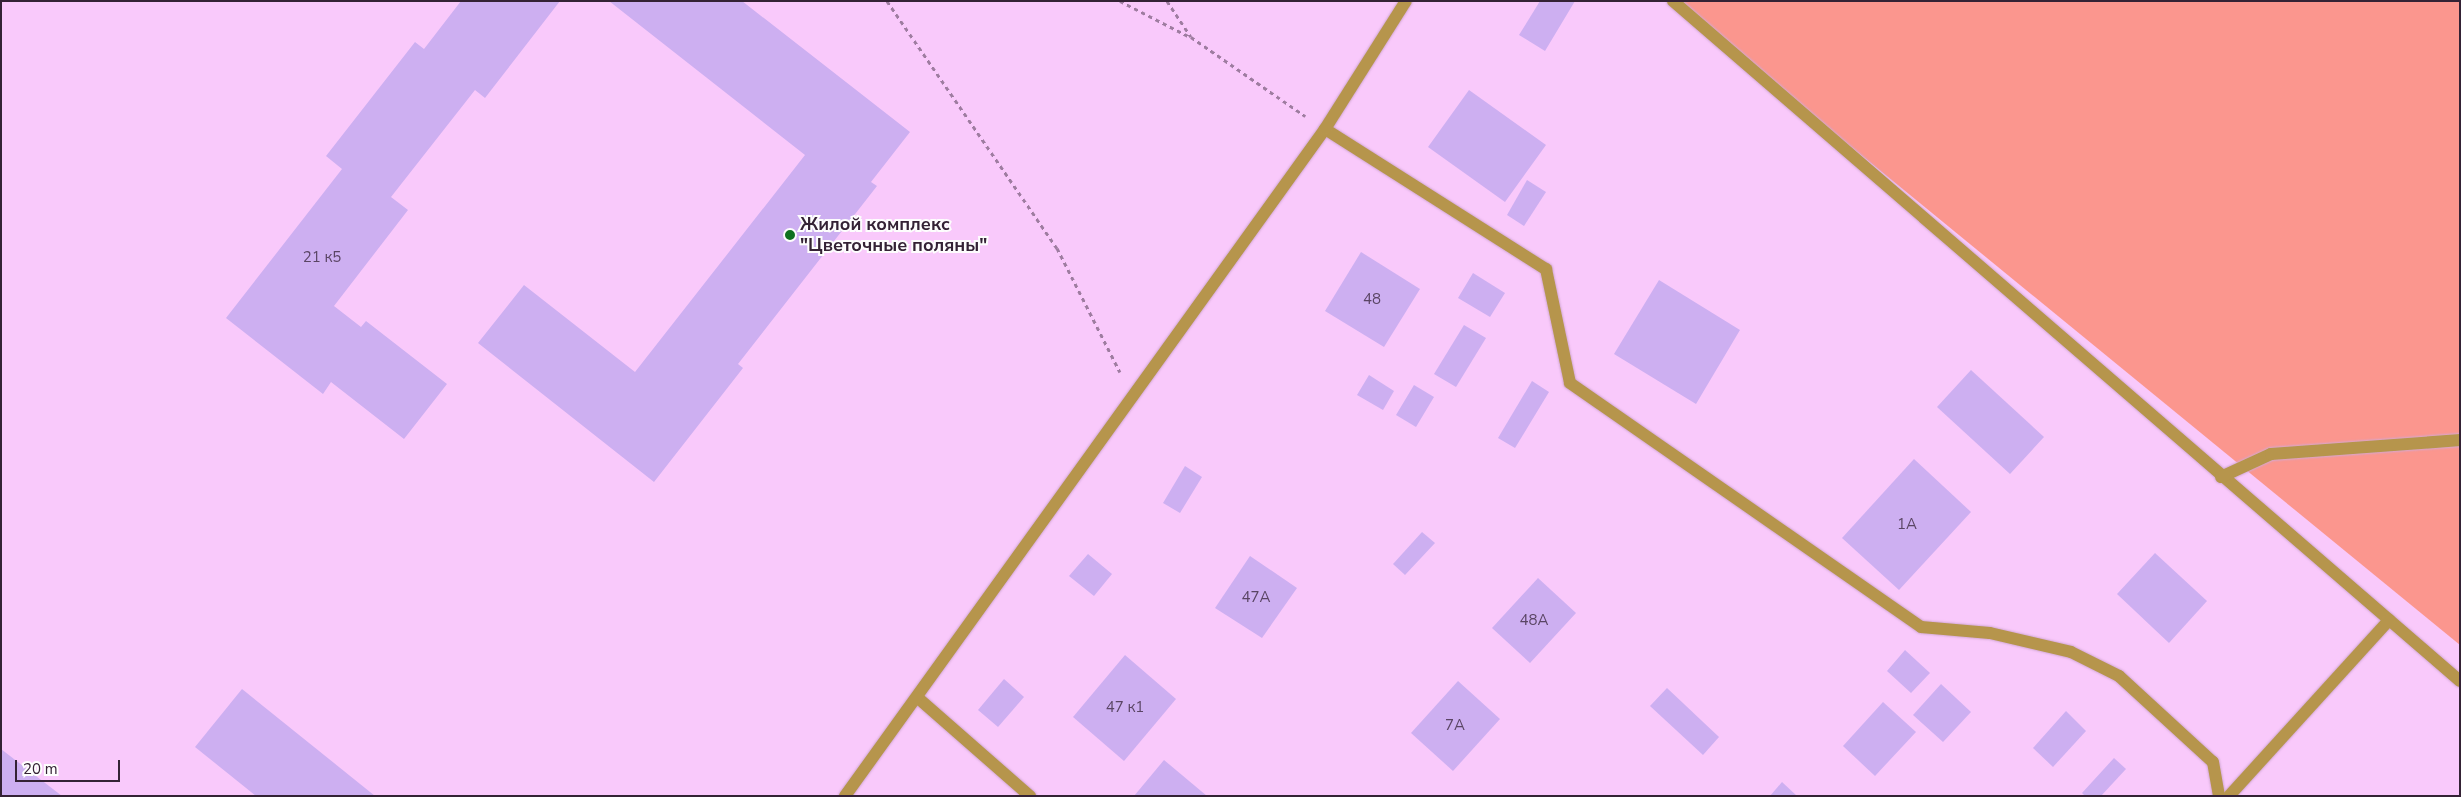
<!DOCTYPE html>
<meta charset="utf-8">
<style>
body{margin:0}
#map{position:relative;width:2461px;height:797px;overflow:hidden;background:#f9c9fb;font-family:"Nunito Sans",sans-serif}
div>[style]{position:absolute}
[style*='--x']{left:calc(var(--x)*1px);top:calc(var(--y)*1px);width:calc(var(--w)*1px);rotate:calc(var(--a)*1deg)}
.green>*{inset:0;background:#fb968e}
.building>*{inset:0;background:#cdaff1}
.path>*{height:3px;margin-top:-1.5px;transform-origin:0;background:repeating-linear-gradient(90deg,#9e7ca0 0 4px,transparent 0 8px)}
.roads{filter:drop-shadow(0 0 1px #d2a8d3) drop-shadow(0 0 1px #d2a8d3)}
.lane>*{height:12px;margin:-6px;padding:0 6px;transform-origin:6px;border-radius:6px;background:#b6954c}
.street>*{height:12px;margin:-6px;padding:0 6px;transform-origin:6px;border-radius:6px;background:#b6954c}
.dots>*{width:14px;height:14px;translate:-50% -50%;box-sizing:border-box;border:2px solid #fdfdfd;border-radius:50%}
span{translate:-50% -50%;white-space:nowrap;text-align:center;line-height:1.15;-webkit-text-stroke:4px #fdfdfd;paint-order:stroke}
.number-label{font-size:15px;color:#5a4564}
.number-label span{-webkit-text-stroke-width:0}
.poi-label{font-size:18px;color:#342235;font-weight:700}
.left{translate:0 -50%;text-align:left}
.frame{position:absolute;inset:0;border:2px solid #342235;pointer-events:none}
.scale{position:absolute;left:15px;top:760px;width:105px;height:22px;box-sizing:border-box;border:2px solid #342235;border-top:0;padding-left:6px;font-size:15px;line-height:18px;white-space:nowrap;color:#342235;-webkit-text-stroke:4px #fdfdfd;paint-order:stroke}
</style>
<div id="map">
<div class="green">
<div style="clip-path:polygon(1682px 1px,2460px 1px,2460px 645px,1679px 6px)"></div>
</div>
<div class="building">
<div style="clip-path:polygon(461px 1px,560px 1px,485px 98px,475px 90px,391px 197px,408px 210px,334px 306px,361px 327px,366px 321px,447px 384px,404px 439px,331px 382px,323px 394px,226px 318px,342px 169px,326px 156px,415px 42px,424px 49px)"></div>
<div style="clip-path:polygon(609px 1px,742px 1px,910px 132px,871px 182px,877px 186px,738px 364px,743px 368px,654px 482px,478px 343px,524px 285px,635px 372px,805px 155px)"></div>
<div style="clip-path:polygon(1540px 1px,1575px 1px,1545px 51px,1519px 35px)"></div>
<div style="clip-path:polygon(1469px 90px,1546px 145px,1505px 202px,1428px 147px)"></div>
<div style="clip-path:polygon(1527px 180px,1546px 192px,1524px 226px,1507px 215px)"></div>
<div style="clip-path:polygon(1361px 252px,1420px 289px,1384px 347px,1325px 311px)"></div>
<div style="clip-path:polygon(1473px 273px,1505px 293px,1490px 317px,1458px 298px)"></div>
<div style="clip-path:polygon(1659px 280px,1740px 330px,1696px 404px,1614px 354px)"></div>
<div style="clip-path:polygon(1464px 325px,1486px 338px,1456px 387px,1434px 374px)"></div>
<div style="clip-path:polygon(1971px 370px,2044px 437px,2010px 474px,1937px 407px)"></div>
<div style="clip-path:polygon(1369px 375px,1394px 391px,1383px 410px,1357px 395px)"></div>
<div style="clip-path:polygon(1532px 381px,1549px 392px,1515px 448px,1498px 438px)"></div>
<div style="clip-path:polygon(1414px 385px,1434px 397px,1416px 427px,1396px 415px)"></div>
<div style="clip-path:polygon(1914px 459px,1971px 512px,1899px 590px,1842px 538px)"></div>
<div style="clip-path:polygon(1185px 466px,1202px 477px,1180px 513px,1163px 503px)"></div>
<div style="clip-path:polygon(1422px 532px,1435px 543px,1405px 575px,1393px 564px)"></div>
<div style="clip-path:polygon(2155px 553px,2207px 601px,2169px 643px,2117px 594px)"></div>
<div style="clip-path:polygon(1088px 554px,1112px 574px,1094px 596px,1069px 576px)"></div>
<div style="clip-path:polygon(1250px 556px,1297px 588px,1262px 638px,1215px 608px)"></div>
<div style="clip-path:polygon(1538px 578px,1576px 613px,1530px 663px,1492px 628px)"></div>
<div style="clip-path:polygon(1905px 650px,1930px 673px,1911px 693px,1887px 671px)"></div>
<div style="clip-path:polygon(1125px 655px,1176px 699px,1124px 761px,1073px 717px)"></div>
<div style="clip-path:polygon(1004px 679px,1024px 697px,998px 727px,978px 710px)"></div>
<div style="clip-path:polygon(1458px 681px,1500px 719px,1453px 771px,1411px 733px)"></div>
<div style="clip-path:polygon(1941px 684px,1971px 712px,1943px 742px,1913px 715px)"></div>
<div style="clip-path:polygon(1667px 688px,1719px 737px,1703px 755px,1650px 706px)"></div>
<div style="clip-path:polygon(242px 689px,375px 796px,256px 796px,195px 747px)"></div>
<div style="clip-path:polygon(1883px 702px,1916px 732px,1875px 776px,1843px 746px)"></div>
<div style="clip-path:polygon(2066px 711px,2086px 731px,2053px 767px,2033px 748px)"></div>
<div style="clip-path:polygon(1px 749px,62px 796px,1px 796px)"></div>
<div style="clip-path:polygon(2114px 758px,2126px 769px,2101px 796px,2085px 796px,2082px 793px)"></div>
<div style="clip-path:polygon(1164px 760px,1207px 796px,1134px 796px)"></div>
<div style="clip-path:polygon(1782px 782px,1797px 796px,1770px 796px)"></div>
</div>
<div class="path">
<div style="--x:887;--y:1;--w:300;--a:55.5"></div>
<div style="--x:1057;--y:248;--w:139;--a:63.1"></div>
<div style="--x:1120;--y:1;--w:79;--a:27.2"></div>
<div style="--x:1167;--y:1;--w:43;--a:56.3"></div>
<div style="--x:1191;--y:37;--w:139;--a:34.7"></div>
</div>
<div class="roads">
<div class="lane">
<div style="--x:1673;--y:1;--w:1040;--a:40.83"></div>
<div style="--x:2221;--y:477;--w:55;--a:-24.7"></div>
<div style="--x:2271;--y:454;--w:190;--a:-4.2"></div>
<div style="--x:2229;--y:796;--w:238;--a:-47.7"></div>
</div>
<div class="street">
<div style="--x:1325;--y:129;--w:262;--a:32.4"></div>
<div style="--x:1546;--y:269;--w:116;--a:78.1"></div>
<div style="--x:1570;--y:383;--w:427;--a:34.8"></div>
<div style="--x:1921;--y:627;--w:69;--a:5"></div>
<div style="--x:1990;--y:633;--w:83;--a:13.2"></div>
<div style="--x:2071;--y:652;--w:54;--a:26.6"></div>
<div style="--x:2119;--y:676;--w:127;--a:42.5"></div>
<div style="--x:2213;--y:762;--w:35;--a:80"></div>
<div style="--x:918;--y:698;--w:149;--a:41.2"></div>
<div style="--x:845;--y:796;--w:822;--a:-54.26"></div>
<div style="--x:1325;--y:129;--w:151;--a:-57.7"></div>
</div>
</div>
<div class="dots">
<div style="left:790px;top:235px;background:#0f7120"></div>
</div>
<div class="number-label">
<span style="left:322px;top:258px">21 к5</span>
<span style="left:1372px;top:300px">48</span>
<span style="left:1907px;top:525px">1А</span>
<span style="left:1256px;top:598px">47А</span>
<span style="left:1534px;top:621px">48А</span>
<span style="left:1125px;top:708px">47 к1</span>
<span style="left:1455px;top:726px">7А</span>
</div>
<div class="poi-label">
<span class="left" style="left:800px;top:235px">Жилой комплекс<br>"Цветочные поляны"</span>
</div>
<div class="frame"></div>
<div class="scale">20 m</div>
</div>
